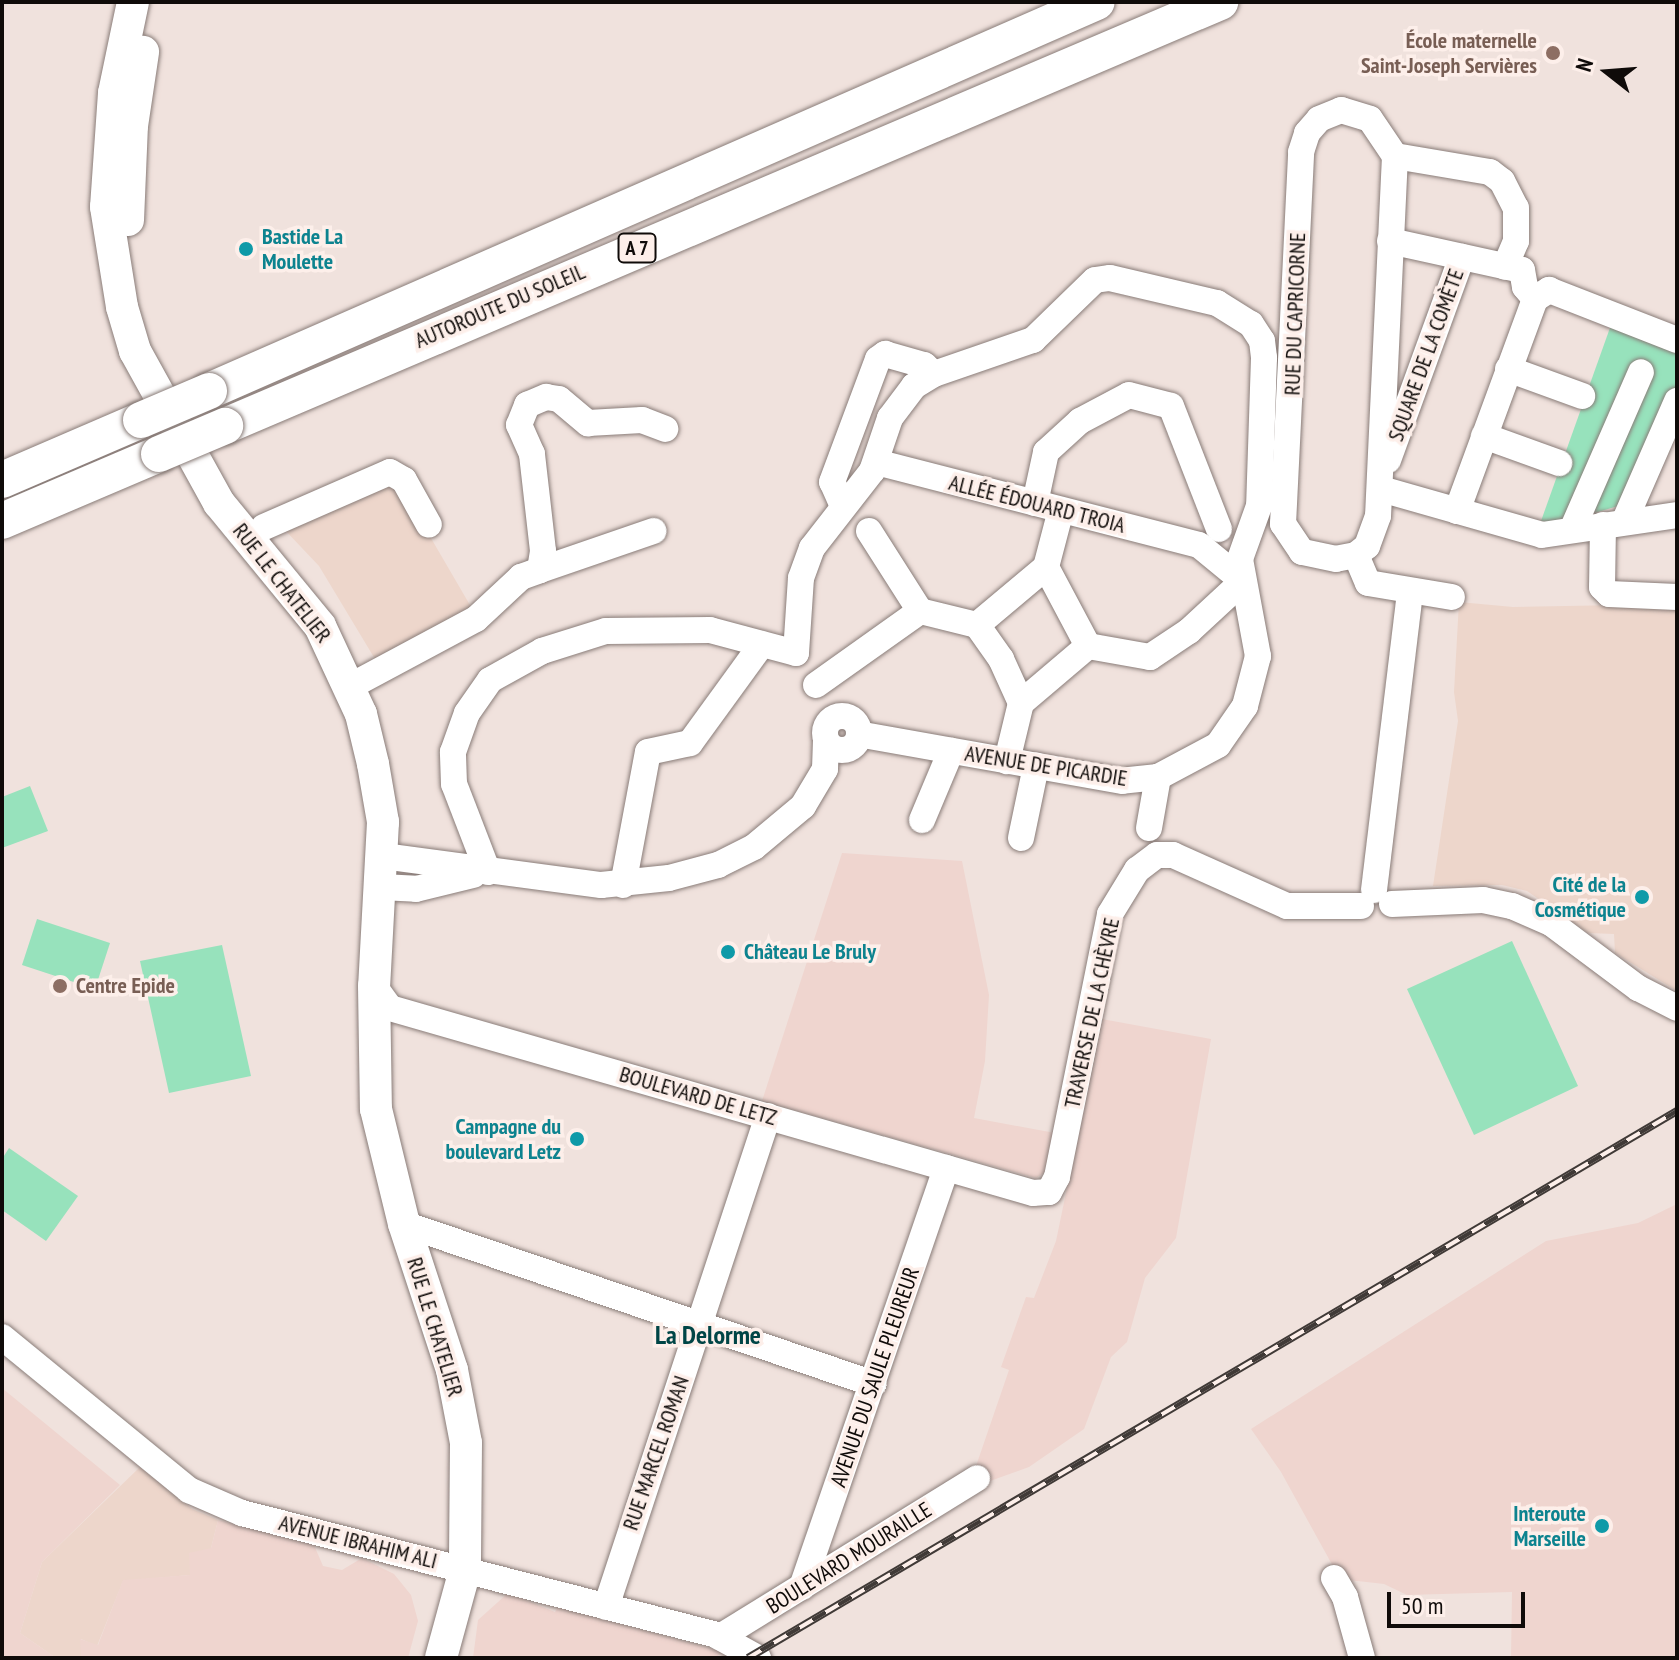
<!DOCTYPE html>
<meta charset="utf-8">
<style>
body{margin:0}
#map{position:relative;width:1679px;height:1660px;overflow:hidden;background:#f0e2dd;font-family:"PT Sans Narrow",sans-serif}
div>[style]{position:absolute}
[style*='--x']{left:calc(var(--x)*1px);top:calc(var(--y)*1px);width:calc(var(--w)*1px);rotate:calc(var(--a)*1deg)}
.commercial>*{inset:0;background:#edd6cb}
.industrial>*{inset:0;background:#efd5cf}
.green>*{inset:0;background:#97e2bc}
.roads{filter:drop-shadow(0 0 2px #897c78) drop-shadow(0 0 2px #897c78)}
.minor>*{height:26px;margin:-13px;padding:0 13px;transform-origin:13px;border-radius:13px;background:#fff}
.minor>.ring{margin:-13px;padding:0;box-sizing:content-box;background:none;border:26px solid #fff;border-radius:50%}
.major>*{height:32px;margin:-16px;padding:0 16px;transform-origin:16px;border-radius:16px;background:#fff}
.highway>*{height:36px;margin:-18px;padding:0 18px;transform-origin:18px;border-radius:18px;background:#fff}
.rail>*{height:8px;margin-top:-4px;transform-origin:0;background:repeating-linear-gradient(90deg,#fdefea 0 15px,#403a37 0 30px);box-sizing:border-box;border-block:2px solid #403a37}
.bridges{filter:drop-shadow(0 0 2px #897c78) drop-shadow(0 0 2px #897c78)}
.highway-bridge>*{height:36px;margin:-18px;padding:0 18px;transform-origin:18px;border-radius:18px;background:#fff}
.dots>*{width:22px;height:22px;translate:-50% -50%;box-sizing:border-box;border:4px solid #fdefea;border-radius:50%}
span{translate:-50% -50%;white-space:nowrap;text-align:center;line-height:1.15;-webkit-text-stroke:7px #fdefea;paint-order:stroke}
.shield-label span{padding:2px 6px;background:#fdefea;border:2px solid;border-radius:6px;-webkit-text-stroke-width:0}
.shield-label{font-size:20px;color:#0f0b09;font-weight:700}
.education-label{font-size:22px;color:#785e54;font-weight:700}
.right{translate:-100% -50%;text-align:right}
.left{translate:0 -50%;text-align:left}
.culture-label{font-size:22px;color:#0d838f;font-weight:700}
.street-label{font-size:22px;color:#0f0b09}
.quarter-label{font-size:26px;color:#004546;font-weight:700}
.frame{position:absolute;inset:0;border:4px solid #0f0b09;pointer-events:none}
.north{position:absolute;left:1567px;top:32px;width:80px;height:80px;-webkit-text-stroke:6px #fdefea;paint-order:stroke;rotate:287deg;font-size:22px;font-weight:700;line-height:32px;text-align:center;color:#0f0b09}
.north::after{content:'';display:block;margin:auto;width:28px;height:36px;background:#0f0b09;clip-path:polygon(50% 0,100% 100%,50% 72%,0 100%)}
.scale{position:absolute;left:1387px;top:1592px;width:138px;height:36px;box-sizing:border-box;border:4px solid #0f0b09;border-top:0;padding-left:10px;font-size:24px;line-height:28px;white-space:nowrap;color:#0f0b09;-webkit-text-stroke:6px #fdefea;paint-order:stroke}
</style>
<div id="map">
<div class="commercial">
<div style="clip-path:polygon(396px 478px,474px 612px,378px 664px,319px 566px,283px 528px)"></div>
<div style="clip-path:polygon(1459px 602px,1513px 607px,1677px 604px,1677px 991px,1615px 953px,1614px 934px,1588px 933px,1527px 891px,1502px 885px,1433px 886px,1458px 721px,1454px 692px)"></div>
<div style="clip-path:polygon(140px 1467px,192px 1509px,218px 1520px,211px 1548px,190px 1575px,123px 1581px,97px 1646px,81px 1639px,81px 1658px,56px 1658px,20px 1633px,42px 1562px)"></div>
</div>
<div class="industrial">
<div style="clip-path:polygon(842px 853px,962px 861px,989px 995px,985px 1061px,974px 1118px,1055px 1133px,1047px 1171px,1036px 1178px,762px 1101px)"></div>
<div style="clip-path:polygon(1102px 1019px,1211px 1039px,1176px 1238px,1145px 1278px,1127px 1342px,1111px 1357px,1084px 1429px,1029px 1467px,990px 1481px,975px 1469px,1009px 1370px,1001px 1367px,1026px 1297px,1034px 1298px,1056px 1241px)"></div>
<div style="clip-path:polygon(1677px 1204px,1677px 1658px,1511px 1658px,1512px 1592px,1407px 1595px,1384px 1584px,1340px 1579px,1281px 1472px,1251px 1429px,1546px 1241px,1638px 1223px)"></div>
<div style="clip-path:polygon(2px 1388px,120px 1485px,42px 1562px,20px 1633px,56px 1658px,2px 1658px)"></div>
<div style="clip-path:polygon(218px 1520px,314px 1545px,323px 1566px,342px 1570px,362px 1558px,394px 1574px,411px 1595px,418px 1621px,408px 1658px,81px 1658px,80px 1639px,98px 1645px,123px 1580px,190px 1575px,189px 1553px,211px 1548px)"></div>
<div style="clip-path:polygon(508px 1593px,555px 1612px,558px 1607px,724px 1652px,714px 1658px,473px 1658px,478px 1620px)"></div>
</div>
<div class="green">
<div style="clip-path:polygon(1611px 325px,1677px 351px,1677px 383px,1625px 504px,1557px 524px,1541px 521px)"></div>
<div style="clip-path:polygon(30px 786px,48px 831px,2px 848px,2px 797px)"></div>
<div style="clip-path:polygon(37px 919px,110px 943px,95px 989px,22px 965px)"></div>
<div style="clip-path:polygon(1512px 941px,1578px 1086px,1474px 1135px,1407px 989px)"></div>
<div style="clip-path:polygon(222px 945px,251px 1076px,169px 1093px,140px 961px)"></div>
<div style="clip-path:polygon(9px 1148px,78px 1196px,46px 1241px,2px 1210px,2px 1159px)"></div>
</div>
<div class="roads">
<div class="minor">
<div style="--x:1341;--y:110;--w:30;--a:17"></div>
<div style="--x:1370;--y:119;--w:45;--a:56"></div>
<div style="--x:1395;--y:156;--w:360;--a:92.7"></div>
<div style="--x:1378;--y:516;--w:32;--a:110"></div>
<div style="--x:1367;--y:546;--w:14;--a:141"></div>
<div style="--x:1356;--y:555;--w:20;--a:169"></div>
<div style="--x:1336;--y:559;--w:35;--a:-168"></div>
<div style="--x:1302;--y:552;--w:34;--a:-124"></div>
<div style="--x:1283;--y:524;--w:372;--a:-87.2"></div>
<div style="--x:1301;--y:152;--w:20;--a:-72"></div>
<div style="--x:1307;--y:133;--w:18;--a:-49"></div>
<div style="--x:1319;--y:119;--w:24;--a:-22"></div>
<div style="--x:1395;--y:156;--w:96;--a:9.6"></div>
<div style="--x:1490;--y:172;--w:15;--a:37"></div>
<div style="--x:1502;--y:181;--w:30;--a:63"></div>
<div style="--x:1516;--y:208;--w:33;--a:90"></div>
<div style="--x:1516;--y:241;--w:28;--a:113"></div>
<div style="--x:1390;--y:241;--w:135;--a:12.4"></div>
<div style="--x:1522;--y:270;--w:17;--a:80"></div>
<div style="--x:1525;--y:287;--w:16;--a:50"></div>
<div style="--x:1549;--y:290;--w:137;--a:21.3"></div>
<div style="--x:1508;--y:369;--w:79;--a:20"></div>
<div style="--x:1484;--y:436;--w:80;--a:19.8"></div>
<div style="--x:1388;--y:460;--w:216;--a:-70"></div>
<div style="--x:876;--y:462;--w:333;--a:14.4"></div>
<div style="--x:1199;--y:545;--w:57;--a:39.3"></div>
<div style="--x:1243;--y:581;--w:74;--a:137.2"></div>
<div style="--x:1189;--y:631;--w:47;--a:146.3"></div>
<div style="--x:1150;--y:657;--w:63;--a:-169.9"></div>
<div style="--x:1381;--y:489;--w:167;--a:15.9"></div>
<div style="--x:1542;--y:535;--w:136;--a:-8.4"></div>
<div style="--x:1035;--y:503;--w:52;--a:-77.8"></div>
<div style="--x:1046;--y:452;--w:46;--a:-42.4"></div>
<div style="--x:1080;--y:421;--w:55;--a:-28"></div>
<div style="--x:1129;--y:395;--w:43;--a:14.7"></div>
<div style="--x:1171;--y:406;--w:132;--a:68.7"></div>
<div style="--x:842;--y:504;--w:24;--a:-114"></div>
<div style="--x:832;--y:482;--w:131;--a:-69.5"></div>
<div style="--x:878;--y:359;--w:9;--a:-36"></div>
<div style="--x:885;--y:354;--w:41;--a:15.8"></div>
<div style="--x:924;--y:365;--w:13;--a:42"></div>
<div style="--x:1061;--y:510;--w:59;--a:104.7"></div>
<div style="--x:1046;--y:567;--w:89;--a:62"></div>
<div style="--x:1457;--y:511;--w:226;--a:-69.8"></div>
<div style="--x:1535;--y:299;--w:17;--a:-33"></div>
<div style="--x:1625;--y:520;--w:130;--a:-66.4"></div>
<div style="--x:1603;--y:525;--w:62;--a:90.9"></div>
<div style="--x:1602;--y:587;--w:10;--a:45"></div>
<div style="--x:1609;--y:594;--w:68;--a:2.5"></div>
<div style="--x:264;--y:527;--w:137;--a:-23.6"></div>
<div style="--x:390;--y:472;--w:16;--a:30"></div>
<div style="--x:404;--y:480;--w:51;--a:60.9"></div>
<div style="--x:1572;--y:530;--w:172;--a:-66.4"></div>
<div style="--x:869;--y:531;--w:95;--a:57.5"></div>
<div style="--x:1356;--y:555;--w:30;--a:67"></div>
<div style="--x:1368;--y:583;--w:85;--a:9.5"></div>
<div style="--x:540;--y:570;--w:120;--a:-19"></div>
<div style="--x:920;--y:611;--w:59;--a:13.8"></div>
<div style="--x:977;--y:625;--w:42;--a:54.8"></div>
<div style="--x:1001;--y:659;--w:48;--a:65.6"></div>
<div style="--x:1021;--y:703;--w:60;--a:103.6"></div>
<div style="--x:977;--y:625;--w:90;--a:-40"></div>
<div style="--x:796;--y:653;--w:75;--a:-86.2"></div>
<div style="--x:801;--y:578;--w:32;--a:-70"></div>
<div style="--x:812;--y:548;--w:98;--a:-52.1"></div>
<div style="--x:872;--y:471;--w:56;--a:-71.2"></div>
<div style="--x:890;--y:418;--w:40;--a:-53"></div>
<div style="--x:914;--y:386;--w:23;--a:-31"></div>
<div style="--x:934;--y:374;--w:105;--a:-19"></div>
<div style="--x:1033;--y:340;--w:86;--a:-44.1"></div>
<div style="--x:1095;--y:280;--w:15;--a:-8"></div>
<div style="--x:1110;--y:278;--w:110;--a:13.2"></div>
<div style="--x:1217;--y:303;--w:40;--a:32"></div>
<div style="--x:1251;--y:324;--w:20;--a:57"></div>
<div style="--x:1262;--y:341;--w:17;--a:83"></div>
<div style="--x:1264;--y:358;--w:148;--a:91.9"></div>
<div style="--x:1259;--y:506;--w:56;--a:109.7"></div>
<div style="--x:1240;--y:559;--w:99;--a:79.5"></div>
<div style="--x:1258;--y:656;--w:52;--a:104.6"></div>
<div style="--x:1245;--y:706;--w:47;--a:124.7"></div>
<div style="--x:1218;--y:745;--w:68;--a:151.9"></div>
<div style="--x:1158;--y:777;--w:36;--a:174"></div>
<div style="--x:1122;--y:781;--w:267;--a:-169.9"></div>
<div style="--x:816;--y:685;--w:128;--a:-35.4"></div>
<div style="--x:349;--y:687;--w:144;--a:-28.2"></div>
<div style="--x:476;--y:619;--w:62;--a:-43"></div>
<div style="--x:521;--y:577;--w:20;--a:-20"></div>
<div style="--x:540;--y:570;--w:19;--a:-81"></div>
<div style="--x:543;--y:551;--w:98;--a:-96.5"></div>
<div style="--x:532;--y:454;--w:32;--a:-114"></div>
<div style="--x:519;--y:425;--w:22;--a:-68"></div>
<div style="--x:527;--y:405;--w:21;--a:-23"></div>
<div style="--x:546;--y:397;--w:13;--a:9"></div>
<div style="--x:559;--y:399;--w:38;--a:40"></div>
<div style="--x:588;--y:423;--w:54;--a:-3.2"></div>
<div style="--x:642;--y:420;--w:25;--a:21"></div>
<div style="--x:1021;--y:703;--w:88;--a:-40.4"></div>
<div class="ring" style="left:825px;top:716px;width:8px;height:8px"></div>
<div style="--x:922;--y:820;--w:75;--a:-67.2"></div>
<div style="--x:1149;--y:828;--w:52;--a:-80"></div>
<div style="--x:1021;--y:838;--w:74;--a:-78.2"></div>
<div style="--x:383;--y:856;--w:220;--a:7.6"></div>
<div style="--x:601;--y:885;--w:68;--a:-5.9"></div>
<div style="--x:669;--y:878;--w:51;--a:-14.9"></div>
<div style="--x:718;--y:865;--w:40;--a:-26.6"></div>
<div style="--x:754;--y:847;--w:64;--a:-39.9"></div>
<div style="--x:803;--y:806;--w:43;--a:-59.3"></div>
<div style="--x:825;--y:769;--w:29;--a:-88"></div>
<div style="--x:488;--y:872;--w:94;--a:-111.1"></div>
<div style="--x:454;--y:784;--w:32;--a:-92"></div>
<div style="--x:453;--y:752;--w:41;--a:-70.3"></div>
<div style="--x:467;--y:713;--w:40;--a:-55.1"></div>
<div style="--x:490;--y:680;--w:60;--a:-29.1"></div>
<div style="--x:542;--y:651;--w:67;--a:-17.4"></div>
<div style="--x:606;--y:631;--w:104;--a:-0.6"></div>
<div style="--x:710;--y:630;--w:89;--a:15"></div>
<div style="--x:623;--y:885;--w:135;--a:-79.4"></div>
<div style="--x:648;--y:752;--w:43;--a:-12.1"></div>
<div style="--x:690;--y:743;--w:122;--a:-54"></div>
<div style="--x:381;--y:887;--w:35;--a:3"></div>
<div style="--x:416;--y:889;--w:59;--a:-13.8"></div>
<div style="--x:1374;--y:890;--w:292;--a:-83.1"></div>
<div style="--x:1392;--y:904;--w:91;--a:-2.5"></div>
<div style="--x:1483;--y:900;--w:30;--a:12"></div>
<div style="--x:1512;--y:906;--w:43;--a:23.6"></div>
<div style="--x:1551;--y:923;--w:109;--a:36.8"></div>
<div style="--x:1638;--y:988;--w:44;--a:27.1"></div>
<div style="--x:374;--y:986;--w:27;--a:54"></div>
<div style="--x:390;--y:1008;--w:669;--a:16.05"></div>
<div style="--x:1033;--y:1193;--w:16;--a:-4"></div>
<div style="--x:1049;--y:1192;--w:17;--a:-62"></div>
<div style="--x:1057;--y:1177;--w:268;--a:-78.6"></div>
<div style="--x:1110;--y:914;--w:52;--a:-58.5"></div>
<div style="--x:1137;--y:870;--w:25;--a:-37"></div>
<div style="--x:1157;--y:855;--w:16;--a:0"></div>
<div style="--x:1173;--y:855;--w:125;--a:24.1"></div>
<div style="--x:1287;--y:906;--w:74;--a:0"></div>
<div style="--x:404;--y:1224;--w:496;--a:18.8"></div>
<div style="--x:2;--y:1337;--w:242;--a:39.3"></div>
<div style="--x:189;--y:1490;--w:58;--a:23.5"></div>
<div style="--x:242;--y:1513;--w:489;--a:14.4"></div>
<div style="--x:716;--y:1635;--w:48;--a:28.7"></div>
<div style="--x:1334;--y:1578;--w:22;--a:60"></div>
<div style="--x:1345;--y:1597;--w:63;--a:74.4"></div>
<div style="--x:802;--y:1587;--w:443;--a:-71"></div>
<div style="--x:606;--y:1607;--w:517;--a:-71.74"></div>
<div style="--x:720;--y:1637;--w:302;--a:-31.7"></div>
</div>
<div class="major">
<div style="--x:133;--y:2;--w:93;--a:101.8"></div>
<div style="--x:114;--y:93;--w:114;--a:94"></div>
<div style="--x:106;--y:207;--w:101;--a:80.9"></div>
<div style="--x:122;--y:307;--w:46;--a:73.5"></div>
<div style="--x:135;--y:351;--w:174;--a:61.1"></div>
<div style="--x:219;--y:503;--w:159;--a:50.6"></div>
<div style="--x:320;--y:626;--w:97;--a:65"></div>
<div style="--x:361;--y:714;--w:51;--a:76.5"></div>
<div style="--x:373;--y:764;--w:59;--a:80.2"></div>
<div style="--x:383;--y:822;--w:164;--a:93.1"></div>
<div style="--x:374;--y:986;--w:123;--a:89.1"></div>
<div style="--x:376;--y:1109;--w:118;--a:76.3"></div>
<div style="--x:404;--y:1224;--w:154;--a:71.8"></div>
<div style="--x:452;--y:1370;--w:74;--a:79.1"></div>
<div style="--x:466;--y:1443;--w:127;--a:90.5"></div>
<div style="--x:465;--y:1570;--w:91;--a:105.3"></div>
<div style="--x:128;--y:220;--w:94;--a:-87.6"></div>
<div style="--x:132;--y:126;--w:75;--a:-81.5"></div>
</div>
<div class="highway">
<div style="--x:209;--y:391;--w:969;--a:-23.66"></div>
<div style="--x:225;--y:426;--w:1082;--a:-23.08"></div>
<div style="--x:2;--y:480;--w:151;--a:-23.3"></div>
<div style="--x:2;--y:521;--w:171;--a:-23.1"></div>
</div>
</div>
<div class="rail">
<div style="--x:748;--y:1658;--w:1078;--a:-30.49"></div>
</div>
<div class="bridges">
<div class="highway-bridge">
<div style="--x:141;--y:420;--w:74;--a:-23.1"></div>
<div style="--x:159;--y:454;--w:72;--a:-23"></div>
</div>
</div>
<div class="dots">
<div style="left:1553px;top:53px;background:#8d6e63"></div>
<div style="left:246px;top:249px;background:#0f9aa8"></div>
<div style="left:1642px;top:897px;background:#0f9aa8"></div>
<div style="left:728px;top:952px;background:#0f9aa8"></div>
<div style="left:60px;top:986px;background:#8d6e63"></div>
<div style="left:577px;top:1139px;background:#0f9aa8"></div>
<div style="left:1602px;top:1526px;background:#0f9aa8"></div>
</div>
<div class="shield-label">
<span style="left:637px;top:248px">A 7</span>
</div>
<div class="education-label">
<span class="right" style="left:1537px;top:53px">École maternelle<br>Saint-Joseph Servières</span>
<span class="left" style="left:76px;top:986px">Centre Epide</span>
</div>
<div class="culture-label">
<span class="left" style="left:262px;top:249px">Bastide La<br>Moulette</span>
<span class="right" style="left:1626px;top:897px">Cité de la<br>Cosmétique</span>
<span class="left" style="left:744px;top:952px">Château Le Bruly</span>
<span class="right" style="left:561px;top:1139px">Campagne du<br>boulevard Letz</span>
<span class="right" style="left:1586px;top:1526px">Interoute<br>Marseille</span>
</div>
<div class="street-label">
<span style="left:500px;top:306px;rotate:-23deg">AUTOROUTE DU SOLEIL</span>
<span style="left:1295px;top:314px;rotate:-88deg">RUE DU CAPRICORNE</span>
<span style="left:1426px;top:355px;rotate:-70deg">SQUARE DE LA COMÈTE</span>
<span style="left:1037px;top:504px;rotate:14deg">ALLÉE ÉDOUARD TROIA</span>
<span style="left:282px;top:583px;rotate:52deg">RUE LE CHATELIER</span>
<span style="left:1046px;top:766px;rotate:9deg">AVENUE DE PICARDIE</span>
<span style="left:1092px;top:1013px;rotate:-78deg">TRAVERSE DE LA CHÈVRE</span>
<span style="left:698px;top:1096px;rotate:16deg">BOULEVARD DE LETZ</span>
<span style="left:435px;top:1327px;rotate:73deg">RUE LE CHATELIER</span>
<span style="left:875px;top:1377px;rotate:-71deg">AVENUE DU SAULE PLEUREUR</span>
<span style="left:656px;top:1453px;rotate:-71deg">RUE MARCEL ROMAN</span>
<span style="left:358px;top:1542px;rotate:14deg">AVENUE IBRAHIM ALI</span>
<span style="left:849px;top:1558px;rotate:-32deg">BOULEVARD MOURAILLE</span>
</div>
<div class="quarter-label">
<span style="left:708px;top:1335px">La Delorme</span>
</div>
<div class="frame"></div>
<div class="north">N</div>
<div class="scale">50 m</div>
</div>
